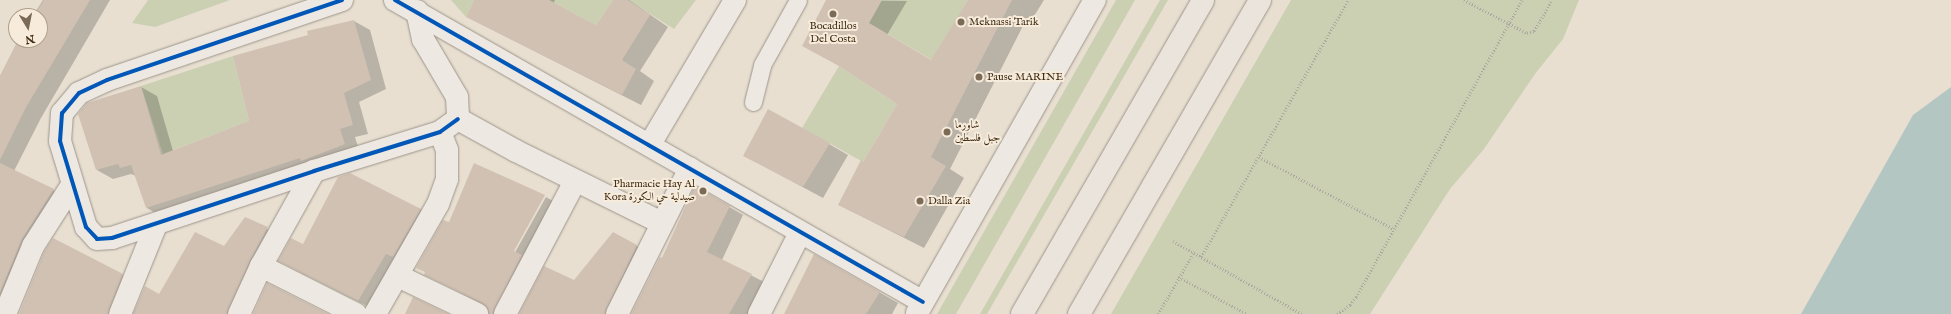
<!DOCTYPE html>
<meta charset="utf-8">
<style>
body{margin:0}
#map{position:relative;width:1951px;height:314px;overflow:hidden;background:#e8dfd1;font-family:"IM FELL English",Amiri,serif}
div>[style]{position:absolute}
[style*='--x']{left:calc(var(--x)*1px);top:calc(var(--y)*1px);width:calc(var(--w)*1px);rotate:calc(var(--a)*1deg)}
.green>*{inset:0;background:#cbd0b3}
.water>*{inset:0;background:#b3c6c2}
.shadow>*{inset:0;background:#0003}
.building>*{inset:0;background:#d1c1b3}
.path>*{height:2.5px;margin-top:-1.25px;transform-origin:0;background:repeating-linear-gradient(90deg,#ada89f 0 1px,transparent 0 3px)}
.roads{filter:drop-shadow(0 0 1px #9c958a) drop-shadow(0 0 1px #9c958a)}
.service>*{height:17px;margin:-8.5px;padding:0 8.5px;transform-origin:8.5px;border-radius:8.5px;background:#ede8e1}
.minor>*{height:22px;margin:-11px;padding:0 11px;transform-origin:11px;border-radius:11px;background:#ede8e1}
.primary>*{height:22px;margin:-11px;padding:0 11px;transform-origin:11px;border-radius:11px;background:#eae4dc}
.cycleway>*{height:4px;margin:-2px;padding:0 2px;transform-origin:2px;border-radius:2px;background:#0057b8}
.dots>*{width:11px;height:11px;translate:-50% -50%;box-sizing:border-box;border:2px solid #f7ecdb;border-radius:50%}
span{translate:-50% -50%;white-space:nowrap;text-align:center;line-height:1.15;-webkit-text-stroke:4px #f7ecdb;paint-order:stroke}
.poi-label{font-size:11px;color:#402d14}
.left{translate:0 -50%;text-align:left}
.right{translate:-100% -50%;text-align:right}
.north{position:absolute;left:8px;top:8px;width:40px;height:40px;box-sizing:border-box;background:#f7ecdb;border:1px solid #aea08b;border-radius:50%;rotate:170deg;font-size:11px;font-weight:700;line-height:16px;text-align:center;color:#402d14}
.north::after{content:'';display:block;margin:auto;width:14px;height:18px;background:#7b6b56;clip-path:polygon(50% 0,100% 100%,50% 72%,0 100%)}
</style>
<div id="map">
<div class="green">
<div style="clip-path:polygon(148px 0,230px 0,155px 27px,132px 23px)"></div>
<div style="clip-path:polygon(451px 0,474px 0,466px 17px)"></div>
<div style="clip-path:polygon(549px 0,613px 0,596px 25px)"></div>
<div style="clip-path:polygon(628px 0,696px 0,674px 29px)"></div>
<div style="clip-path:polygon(882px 0,968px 0,932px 60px,869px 23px)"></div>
<div style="clip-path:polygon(1116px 0,1135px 0,956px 314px,937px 314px)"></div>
<div style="clip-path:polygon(1160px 0,1168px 0,987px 314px,980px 314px)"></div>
<div style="clip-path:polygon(1291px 0,1579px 0,1563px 39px,1535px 74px,1484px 149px,1450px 189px,1370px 314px,1111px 314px)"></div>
<div style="clip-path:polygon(233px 56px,249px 121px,163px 154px,141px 86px)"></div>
<div style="clip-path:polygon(839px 66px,897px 104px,863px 162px,802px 128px)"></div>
</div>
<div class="water">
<div style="clip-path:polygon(1951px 87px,1951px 314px,1801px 314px,1913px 115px)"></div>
</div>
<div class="shadow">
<div style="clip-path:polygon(43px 0,110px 0,41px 118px,14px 171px,69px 198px,0 314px,0 76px,19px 40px,40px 40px,40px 16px,33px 16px)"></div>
<div style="clip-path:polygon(475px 0,555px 0,553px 4px,597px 26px,614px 0,629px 0,668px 27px,640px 71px,654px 81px,641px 105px,467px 17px)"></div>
<div style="clip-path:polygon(827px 0,907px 1px,887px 35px,932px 61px,970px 0,1044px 0,1031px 21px,1027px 18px,950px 169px,964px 178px,924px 248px,839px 205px,898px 104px)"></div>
<div style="clip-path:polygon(354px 21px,370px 30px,386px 89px,359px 102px,368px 134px,355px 137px,360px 153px,162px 217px,147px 208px,136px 176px,131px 174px,113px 179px,97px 170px,141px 87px,157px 96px,173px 151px,250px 121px,309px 36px)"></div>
<div style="clip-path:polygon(829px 144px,848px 155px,823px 198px,745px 156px)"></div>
<div style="clip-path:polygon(695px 187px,743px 215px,722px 260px,766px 283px,748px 314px,632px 314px,662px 259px)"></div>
<div style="clip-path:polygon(546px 197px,560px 205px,511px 314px,489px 314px,488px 307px,426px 274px,513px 256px)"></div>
<div style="clip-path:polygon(421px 209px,437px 219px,375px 310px,296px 270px,303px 245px)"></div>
<div style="clip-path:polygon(245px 218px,283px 237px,245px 314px,135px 314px,224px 247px)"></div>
<div style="clip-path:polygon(613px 233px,651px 254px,621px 314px,521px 314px,575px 281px)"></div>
<div style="clip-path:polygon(814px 255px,898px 303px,892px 314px,785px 314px)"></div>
<div style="clip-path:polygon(122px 275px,138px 284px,127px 314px,20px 314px)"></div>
</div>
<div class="building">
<div style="clip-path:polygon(44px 0,90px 0,25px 109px,0 160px,0 76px,18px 40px,40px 40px,40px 16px,34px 16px)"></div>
<div style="clip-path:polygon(474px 0,549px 0,596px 25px,613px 0,628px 0,650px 15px,622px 60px,636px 69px,622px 95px,466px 17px)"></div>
<div style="clip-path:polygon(826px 0,882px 0,869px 23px,931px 60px,968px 0,1012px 0,931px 157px,946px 166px,904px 237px,838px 205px,861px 160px,863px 162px,897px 104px,839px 66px,802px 46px)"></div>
<div style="clip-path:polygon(354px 20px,371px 80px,344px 93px,353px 125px,340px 129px,345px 144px,301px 161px,300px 158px,146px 208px,131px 165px,120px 168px,118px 164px,96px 170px,78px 114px,87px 103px,141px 86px,161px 155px,249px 121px,233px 56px,308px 35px,307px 31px)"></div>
<div style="clip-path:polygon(768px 109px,830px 143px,803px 187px,743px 156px)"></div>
<div style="clip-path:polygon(0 163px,54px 189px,22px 239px,0 293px)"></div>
<div style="clip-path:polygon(474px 163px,545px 195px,514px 251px,522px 255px,493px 314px,489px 314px,482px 303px,424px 275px,425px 272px,416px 268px,443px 220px,449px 222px)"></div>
<div style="clip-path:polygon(350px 173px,421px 209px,393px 257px,386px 254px,358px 301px,278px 261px,291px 238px,303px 244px,338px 177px)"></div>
<div style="clip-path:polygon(695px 186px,730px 206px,707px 252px,752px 274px,729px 314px,631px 314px,660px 257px,662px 258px)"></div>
<div style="clip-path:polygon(245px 217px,268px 227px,250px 261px,227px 314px,133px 314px,145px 286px,159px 294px,195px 232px,224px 246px)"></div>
<div style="clip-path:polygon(613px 232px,637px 245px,605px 314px,519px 314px,544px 266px,574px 280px)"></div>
<div style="clip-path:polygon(53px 238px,123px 274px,108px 314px,19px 314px,44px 252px)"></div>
<div style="clip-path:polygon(814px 254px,880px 292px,866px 314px,784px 314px)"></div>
<div style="clip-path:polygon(267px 283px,328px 314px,253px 314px)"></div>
<div style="clip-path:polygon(413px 297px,448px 314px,405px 314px)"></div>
</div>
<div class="path">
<div style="--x:1464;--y:0;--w:71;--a:27.6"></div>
<div style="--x:1527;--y:33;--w:7;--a:-16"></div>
<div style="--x:1534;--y:31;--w:36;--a:-60"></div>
<div style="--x:1259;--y:157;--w:153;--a:28.1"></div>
<div style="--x:1173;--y:241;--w:148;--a:29.5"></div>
<div style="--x:1201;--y:257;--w:296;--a:-60.2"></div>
<div style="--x:1179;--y:277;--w:77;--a:28.6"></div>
<div style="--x:1158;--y:314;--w:72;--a:-59.9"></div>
<div style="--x:1337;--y:314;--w:16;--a:-35"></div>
<div style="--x:1350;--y:305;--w:10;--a:-53"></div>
<div style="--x:1356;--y:297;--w:340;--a:-60.8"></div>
</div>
<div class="roads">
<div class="service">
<div style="--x:753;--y:102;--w:38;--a:-76"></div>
<div style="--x:762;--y:65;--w:74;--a:-61"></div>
</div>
<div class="minor">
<div style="--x:342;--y:0;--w:248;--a:161.2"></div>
<div style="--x:107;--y:80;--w:31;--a:155"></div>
<div style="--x:79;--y:93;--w:26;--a:130"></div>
<div style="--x:62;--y:113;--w:28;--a:94"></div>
<div style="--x:60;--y:141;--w:90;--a:73.2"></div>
<div style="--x:86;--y:227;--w:16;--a:47"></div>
<div style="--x:97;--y:239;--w:15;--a:-4"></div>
<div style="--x:112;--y:238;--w:213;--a:-18.3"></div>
<div style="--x:314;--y:171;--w:132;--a:-17.2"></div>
<div style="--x:440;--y:132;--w:22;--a:-36"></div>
<div style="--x:395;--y:0;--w:608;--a:29.77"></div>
<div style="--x:417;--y:11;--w:29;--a:78"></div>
<div style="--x:423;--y:39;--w:67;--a:59.6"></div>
<div style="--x:457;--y:97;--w:22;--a:87"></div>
<div style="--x:458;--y:119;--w:66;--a:28.9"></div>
<div style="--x:516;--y:151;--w:163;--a:26.3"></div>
<div style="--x:650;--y:144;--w:167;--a:-59.4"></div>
<div style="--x:261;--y:266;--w:106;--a:26.8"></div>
<div style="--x:398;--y:276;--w:88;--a:25.7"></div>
<div style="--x:917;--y:313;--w:360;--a:-60.4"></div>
<div style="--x:5;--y:314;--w:74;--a:-67.6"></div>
<div style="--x:33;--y:246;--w:72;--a:-57.4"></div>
<div style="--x:120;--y:314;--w:96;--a:-68"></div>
<div style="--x:239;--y:314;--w:53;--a:-65.4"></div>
<div style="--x:261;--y:266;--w:109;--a:-60.8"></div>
<div style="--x:375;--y:314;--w:127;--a:-60.2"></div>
<div style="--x:438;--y:204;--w:27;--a:-70"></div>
<div style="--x:447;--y:179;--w:29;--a:-90"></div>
<div style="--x:447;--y:150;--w:19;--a:-111"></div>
<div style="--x:505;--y:314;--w:150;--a:-62.2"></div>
<div style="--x:617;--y:314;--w:163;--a:-63.4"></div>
<div style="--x:759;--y:314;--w:91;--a:-63.2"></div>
</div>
<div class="primary">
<div style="--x:1022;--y:314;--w:362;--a:-60"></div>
<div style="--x:1079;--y:314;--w:362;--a:-60"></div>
</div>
</div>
<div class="cycleway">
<div style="--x:342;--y:0;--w:248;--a:161.2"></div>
<div style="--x:107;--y:80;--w:31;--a:155"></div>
<div style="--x:79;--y:93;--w:26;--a:130"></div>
<div style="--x:62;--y:113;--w:28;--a:94"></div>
<div style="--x:60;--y:141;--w:90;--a:73.2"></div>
<div style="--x:86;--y:227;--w:16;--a:47"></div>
<div style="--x:97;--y:239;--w:15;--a:-4"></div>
<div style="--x:112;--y:238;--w:213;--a:-18.3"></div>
<div style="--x:314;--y:171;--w:132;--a:-17.2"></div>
<div style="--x:440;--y:132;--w:22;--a:-36"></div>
<div style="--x:395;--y:0;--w:608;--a:29.77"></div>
</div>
<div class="dots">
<div style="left:833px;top:14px;background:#7b6b56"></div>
<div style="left:961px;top:22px;background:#7b6b56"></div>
<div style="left:979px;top:77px;background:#7b6b56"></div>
<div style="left:947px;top:132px;background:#7b6b56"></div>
<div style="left:703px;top:191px;background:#7b6b56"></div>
<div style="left:920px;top:201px;background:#7b6b56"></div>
</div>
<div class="poi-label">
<span class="left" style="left:969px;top:22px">Meknassi Tarik</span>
<span style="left:833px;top:33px">Bocadillos<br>Del Costa</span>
<span class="left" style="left:987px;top:77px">Pause MARINE</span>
<span class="left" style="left:955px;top:132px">شاورما<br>جبل فلسطين</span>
<span class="right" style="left:695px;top:191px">Pharmacie Hay Al<br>Kora صيدلية حي الكورة</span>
<span class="left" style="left:928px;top:201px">Dalla Zia</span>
</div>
<div class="north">N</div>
</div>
